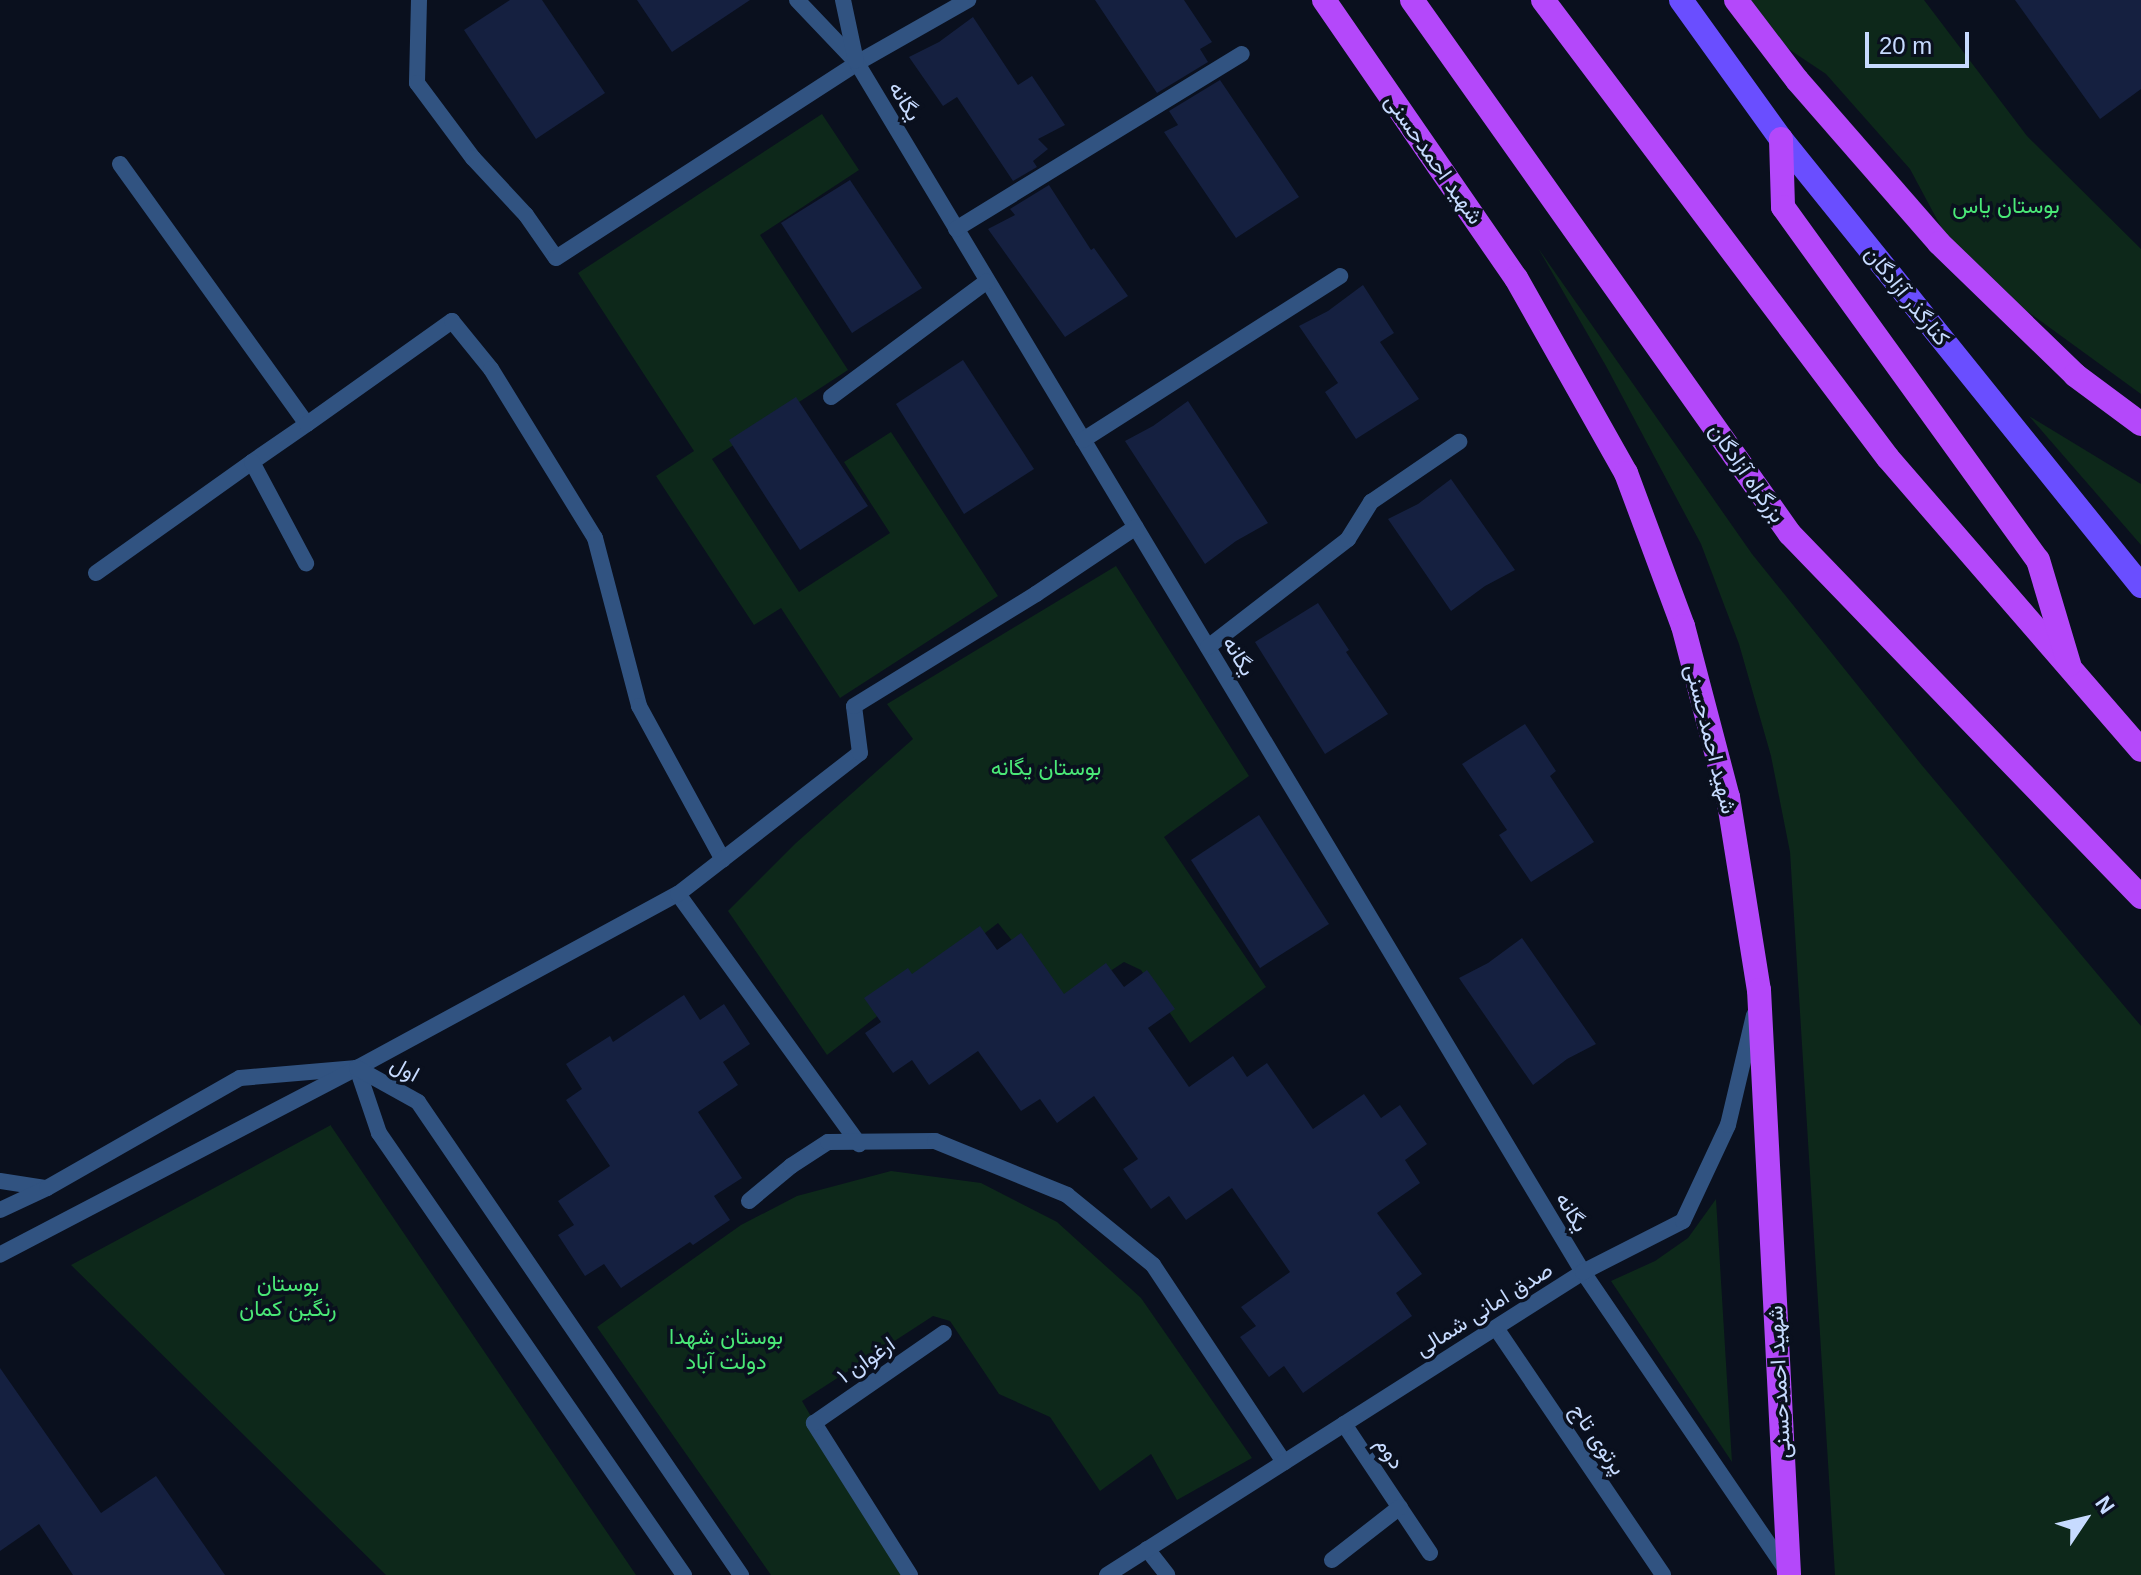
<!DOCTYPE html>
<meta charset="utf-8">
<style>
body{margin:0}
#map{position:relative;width:2141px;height:1575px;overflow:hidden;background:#0a101e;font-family:Helvetica,Vazirmatn,sans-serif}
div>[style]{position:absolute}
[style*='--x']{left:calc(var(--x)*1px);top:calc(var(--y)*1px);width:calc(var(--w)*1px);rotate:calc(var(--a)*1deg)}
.green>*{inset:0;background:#0d281a}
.building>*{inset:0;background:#152040}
.minor>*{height:16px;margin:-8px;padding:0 8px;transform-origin:8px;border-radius:8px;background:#315381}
.primary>*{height:24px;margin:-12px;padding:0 12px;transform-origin:12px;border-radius:12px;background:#6a4eff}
.trunk>*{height:24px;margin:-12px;padding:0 12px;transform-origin:12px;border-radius:12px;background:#b448fa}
span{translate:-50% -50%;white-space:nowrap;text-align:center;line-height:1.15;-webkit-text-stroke:7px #0a101e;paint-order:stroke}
.street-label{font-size:22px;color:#c7dbff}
.park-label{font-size:22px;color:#4ae877}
.north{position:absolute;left:2045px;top:1479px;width:80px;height:80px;-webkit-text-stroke:6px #0a101e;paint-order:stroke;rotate:55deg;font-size:22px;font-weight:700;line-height:32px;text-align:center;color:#c7dbff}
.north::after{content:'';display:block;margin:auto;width:28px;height:36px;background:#c7dbff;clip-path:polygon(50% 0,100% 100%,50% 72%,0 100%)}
.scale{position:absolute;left:1865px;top:32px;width:104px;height:36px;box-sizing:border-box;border:4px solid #c7dbff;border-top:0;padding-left:10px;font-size:24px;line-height:28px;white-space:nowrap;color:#c7dbff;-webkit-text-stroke:6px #0a101e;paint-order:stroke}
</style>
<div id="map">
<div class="green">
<div style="clip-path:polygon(1739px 0,1924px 0,2027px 136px,2141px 249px,2141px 394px,2006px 296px,1948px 240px,1910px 169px,1826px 74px,1766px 34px)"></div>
<div style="clip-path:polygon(822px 114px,859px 170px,760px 235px,848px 370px,712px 459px,799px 592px,890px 533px,844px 462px,891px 432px,998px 596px,840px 698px,781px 608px,754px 625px,656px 476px,694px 451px,578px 273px)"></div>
<div style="clip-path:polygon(1538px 248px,1752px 554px,1920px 763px,2141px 1026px,2141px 1575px,1835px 1575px,1790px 852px,1771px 756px,1739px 644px,1701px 544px,1606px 366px)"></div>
<div style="clip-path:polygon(2029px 416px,2141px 484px,2141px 545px)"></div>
<div style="clip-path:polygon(1116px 566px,1249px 776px,1164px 837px,1266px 987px,1190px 1043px,1141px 970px,1124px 962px,1062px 1003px,998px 923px,827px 1055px,728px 911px,796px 843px,913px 739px,887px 704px)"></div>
<div style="clip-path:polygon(331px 1125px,331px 1126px,636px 1575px,386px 1575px,71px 1265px)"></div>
<div style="clip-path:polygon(891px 1171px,981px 1183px,1057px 1222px,1141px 1298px,1252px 1458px,1177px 1500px,1151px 1454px,1100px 1491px,1050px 1417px,999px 1394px,950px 1321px,933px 1316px,802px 1401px,904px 1575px,771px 1575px,597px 1327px,741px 1225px,797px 1196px)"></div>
<div style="clip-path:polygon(1716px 1199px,1732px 1462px,1611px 1281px,1655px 1261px,1688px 1238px)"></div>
</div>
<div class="building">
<div style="clip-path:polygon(510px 0,542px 0,605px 93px,536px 139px,464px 30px)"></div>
<div style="clip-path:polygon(637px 0,750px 0,672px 52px)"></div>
<div style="clip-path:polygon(1095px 0,1184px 0,1212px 42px,1200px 49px,1208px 62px,1157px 93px)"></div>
<div style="clip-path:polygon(2015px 0,2141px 0,2141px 89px,2100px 119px)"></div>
<div style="clip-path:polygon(973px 17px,1018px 85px,1032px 76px,1065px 125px,1038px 139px,1048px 149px,1033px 161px,1037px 167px,1013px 181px,957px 97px,943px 106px,909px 57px,939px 42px)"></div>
<div style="clip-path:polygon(1220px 80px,1299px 197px,1236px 238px,1164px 132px,1178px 125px,1169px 111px)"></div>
<div style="clip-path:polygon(850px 180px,922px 288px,852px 333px,781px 223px)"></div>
<div style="clip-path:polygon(1049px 185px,1091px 250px,1094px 248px,1128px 296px,1065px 337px,988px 229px,1015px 215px,1010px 209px)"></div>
<div style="clip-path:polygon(1363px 285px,1394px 333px,1380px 342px,1419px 399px,1356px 439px,1325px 392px,1338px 383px,1299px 326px,1328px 311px)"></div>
<div style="clip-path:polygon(963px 360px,1034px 469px,964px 514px,896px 404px)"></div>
<div style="clip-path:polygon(796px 397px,868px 506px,800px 550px,729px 440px)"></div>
<div style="clip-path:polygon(1188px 401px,1268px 523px,1236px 541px,1205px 564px,1125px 441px,1153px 426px)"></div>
<div style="clip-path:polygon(1451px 479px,1515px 570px,1485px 586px,1451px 611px,1388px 519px,1418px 504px)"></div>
<div style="clip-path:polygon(1318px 603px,1349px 650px,1346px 652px,1388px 714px,1325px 754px,1255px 642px)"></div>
<div style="clip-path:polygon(1525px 724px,1556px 771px,1550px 776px,1594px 842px,1531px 882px,1499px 835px,1507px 830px,1462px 764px)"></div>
<div style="clip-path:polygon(1259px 815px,1329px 924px,1260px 968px,1191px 860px)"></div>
<div style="clip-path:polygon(980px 926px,997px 950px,1021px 933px,1064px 994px,1106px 963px,1124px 987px,1147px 970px,1175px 1009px,1148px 1028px,1189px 1087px,1233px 1056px,1247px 1077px,1267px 1063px,1313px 1129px,1364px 1094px,1381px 1118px,1400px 1105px,1427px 1144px,1405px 1160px,1420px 1183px,1377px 1213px,1422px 1274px,1396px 1293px,1412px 1316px,1303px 1393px,1284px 1366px,1269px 1377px,1240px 1337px,1256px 1326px,1241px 1307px,1290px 1272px,1232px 1188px,1186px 1220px,1169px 1196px,1151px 1209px,1123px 1169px,1138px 1159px,1094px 1096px,1057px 1123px,1040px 1099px,1021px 1111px,978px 1051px,929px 1085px,912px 1060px,893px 1073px,865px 1033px,881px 1022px,864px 998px,908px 968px,912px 974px)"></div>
<div style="clip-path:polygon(1522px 938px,1596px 1044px,1567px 1059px,1533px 1085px,1459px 978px,1488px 963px)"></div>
<div style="clip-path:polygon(684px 995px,700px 1020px,724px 1004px,750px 1044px,723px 1062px,738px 1085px,698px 1112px,742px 1178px,714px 1196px,730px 1220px,693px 1245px,690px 1242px,621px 1288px,604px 1264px,585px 1276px,558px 1235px,574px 1225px,558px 1201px,610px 1166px,566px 1100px,582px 1089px,566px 1064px,610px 1036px,613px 1042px)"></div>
<div style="clip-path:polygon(0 1368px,101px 1513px,156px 1476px,225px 1575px,73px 1575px,39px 1524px,0 1551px)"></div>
</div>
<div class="minor">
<div style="--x:419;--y:0;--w:83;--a:91.4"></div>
<div style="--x:417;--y:83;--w:94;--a:53.3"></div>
<div style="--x:473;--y:158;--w:78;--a:47.1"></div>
<div style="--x:526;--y:215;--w:52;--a:55.1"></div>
<div style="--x:556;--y:258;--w:359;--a:-32.9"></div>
<div style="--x:857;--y:63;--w:128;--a:-29.6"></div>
<div style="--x:797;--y:0;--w:87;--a:46.4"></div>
<div style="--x:857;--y:63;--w:1410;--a:59.02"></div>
<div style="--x:1583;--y:1272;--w:363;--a:55.7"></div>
<div style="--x:843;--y:0;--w:62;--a:78"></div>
<div style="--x:120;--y:164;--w:320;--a:54.3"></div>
<div style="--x:307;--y:424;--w:67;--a:145.4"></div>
<div style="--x:956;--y:229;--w:335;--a:-31.5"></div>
<div style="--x:831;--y:397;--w:194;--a:-36.6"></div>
<div style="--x:307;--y:424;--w:178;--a:-35.4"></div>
<div style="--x:452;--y:321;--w:62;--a:50.9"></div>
<div style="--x:491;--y:369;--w:198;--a:58.4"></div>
<div style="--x:595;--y:538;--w:174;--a:75.3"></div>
<div style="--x:639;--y:706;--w:175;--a:61.4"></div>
<div style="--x:1083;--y:440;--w:305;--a:-32.5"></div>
<div style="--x:96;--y:573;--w:191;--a:-35.4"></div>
<div style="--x:252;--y:462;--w:115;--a:61.9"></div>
<div style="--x:1208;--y:647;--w:177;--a:-37.6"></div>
<div style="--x:1348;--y:539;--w:44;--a:-58.1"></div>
<div style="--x:1371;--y:502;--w:107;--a:-34.3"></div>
<div style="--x:678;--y:894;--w:309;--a:54.1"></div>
<div style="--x:357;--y:1068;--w:365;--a:-28.5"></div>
<div style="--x:678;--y:894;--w:230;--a:-37.8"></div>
<div style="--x:860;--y:753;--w:47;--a:-97.3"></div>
<div style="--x:854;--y:706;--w:214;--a:-31.6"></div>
<div style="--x:1036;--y:594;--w:120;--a:-33.8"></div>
<div style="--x:0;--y:1181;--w:47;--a:8.7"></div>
<div style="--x:749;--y:1201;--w:55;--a:-39.8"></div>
<div style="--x:791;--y:1166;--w:44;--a:-33"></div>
<div style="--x:828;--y:1142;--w:107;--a:-0.5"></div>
<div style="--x:935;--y:1141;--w:143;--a:22.2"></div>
<div style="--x:1067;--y:1195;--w:111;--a:39.1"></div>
<div style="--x:1153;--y:1265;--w:237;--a:56.4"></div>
<div style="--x:0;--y:1210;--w:52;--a:-25.1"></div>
<div style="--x:47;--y:1188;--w:222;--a:-29.7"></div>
<div style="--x:240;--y:1078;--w:117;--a:-4.9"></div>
<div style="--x:357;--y:1068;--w:403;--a:152.4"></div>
<div style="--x:1496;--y:1328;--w:298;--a:55.9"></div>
<div style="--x:1344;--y:1424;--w:155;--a:56.3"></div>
<div style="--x:1147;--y:1549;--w:33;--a:52"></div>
<div style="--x:1332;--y:1560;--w:86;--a:-37.9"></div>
<div style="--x:684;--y:1575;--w:537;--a:-124.61"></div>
<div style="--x:379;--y:1133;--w:69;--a:-108.7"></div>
<div style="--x:357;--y:1068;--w:70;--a:29.1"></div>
<div style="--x:418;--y:1102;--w:573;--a:55.67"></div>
<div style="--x:910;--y:1575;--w:180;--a:-122.3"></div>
<div style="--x:814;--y:1423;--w:158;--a:-34.7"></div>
<div style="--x:1107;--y:1575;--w:564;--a:-32.48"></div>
<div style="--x:1583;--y:1272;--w:112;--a:-27"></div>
<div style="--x:1683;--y:1221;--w:106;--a:-64.9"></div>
<div style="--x:1728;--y:1125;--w:113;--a:-76.7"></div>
</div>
<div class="primary">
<div style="--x:1681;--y:0;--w:171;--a:54.3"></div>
<div style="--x:1781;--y:139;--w:574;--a:51.15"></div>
</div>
<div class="trunk">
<div style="--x:1324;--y:0;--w:338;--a:55.4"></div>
<div style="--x:1516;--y:278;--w:224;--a:60.6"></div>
<div style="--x:1626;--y:473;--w:163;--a:69.6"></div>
<div style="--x:1683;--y:626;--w:177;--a:75.3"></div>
<div style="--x:1728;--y:797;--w:195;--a:80.9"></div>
<div style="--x:1759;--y:990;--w:586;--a:87.06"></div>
<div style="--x:1412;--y:0;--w:654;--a:54.71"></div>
<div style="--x:1790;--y:534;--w:505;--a:45.96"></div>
<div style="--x:1543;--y:0;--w:573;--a:53.01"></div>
<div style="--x:1888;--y:458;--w:386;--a:49.1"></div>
<div style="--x:1736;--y:0;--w:101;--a:52.7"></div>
<div style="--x:1797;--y:80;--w:216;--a:48.9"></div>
<div style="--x:1939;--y:243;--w:190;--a:44.1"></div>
<div style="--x:2075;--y:375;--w:82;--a:36.6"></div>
<div style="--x:1781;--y:139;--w:68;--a:88.3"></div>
<div style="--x:1783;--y:207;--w:435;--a:54.2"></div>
<div style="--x:2038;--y:560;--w:109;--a:73.4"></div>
</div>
<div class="street-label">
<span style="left:905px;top:101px;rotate:59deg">یگانه</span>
<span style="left:1434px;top:159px;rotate:55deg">شهید احمدحسنی</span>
<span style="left:1907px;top:296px;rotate:51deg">کنارگذر آزادگان</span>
<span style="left:1747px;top:473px;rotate:55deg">بزرگراه آزادگان</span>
<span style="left:1239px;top:656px;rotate:59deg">یگانه</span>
<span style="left:1711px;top:739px;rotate:76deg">شهید احمدحسنی</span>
<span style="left:405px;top:1069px;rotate:29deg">اول</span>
<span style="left:1572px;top:1212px;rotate:59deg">یگانه</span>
<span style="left:1484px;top:1309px;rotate:-32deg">صدق امانی شمالی</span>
<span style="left:866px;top:1360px;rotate:-35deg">ارغوان ۱</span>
<span style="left:1779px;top:1382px;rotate:-93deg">شهید احمدحسنی</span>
<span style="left:1598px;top:1439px;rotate:56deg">پرتوی تاج</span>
<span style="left:1390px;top:1453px;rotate:56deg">دوم</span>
</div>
<div class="park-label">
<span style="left:2006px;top:206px">بوستان یاس</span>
<span style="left:1046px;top:768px">بوستان یگانه</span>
<span style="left:288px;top:1296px">بوستان<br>رنگین کمان</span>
<span style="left:726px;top:1349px">بوستان شهدا<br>دولت آباد</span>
</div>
<div class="north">N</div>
<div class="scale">20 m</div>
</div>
